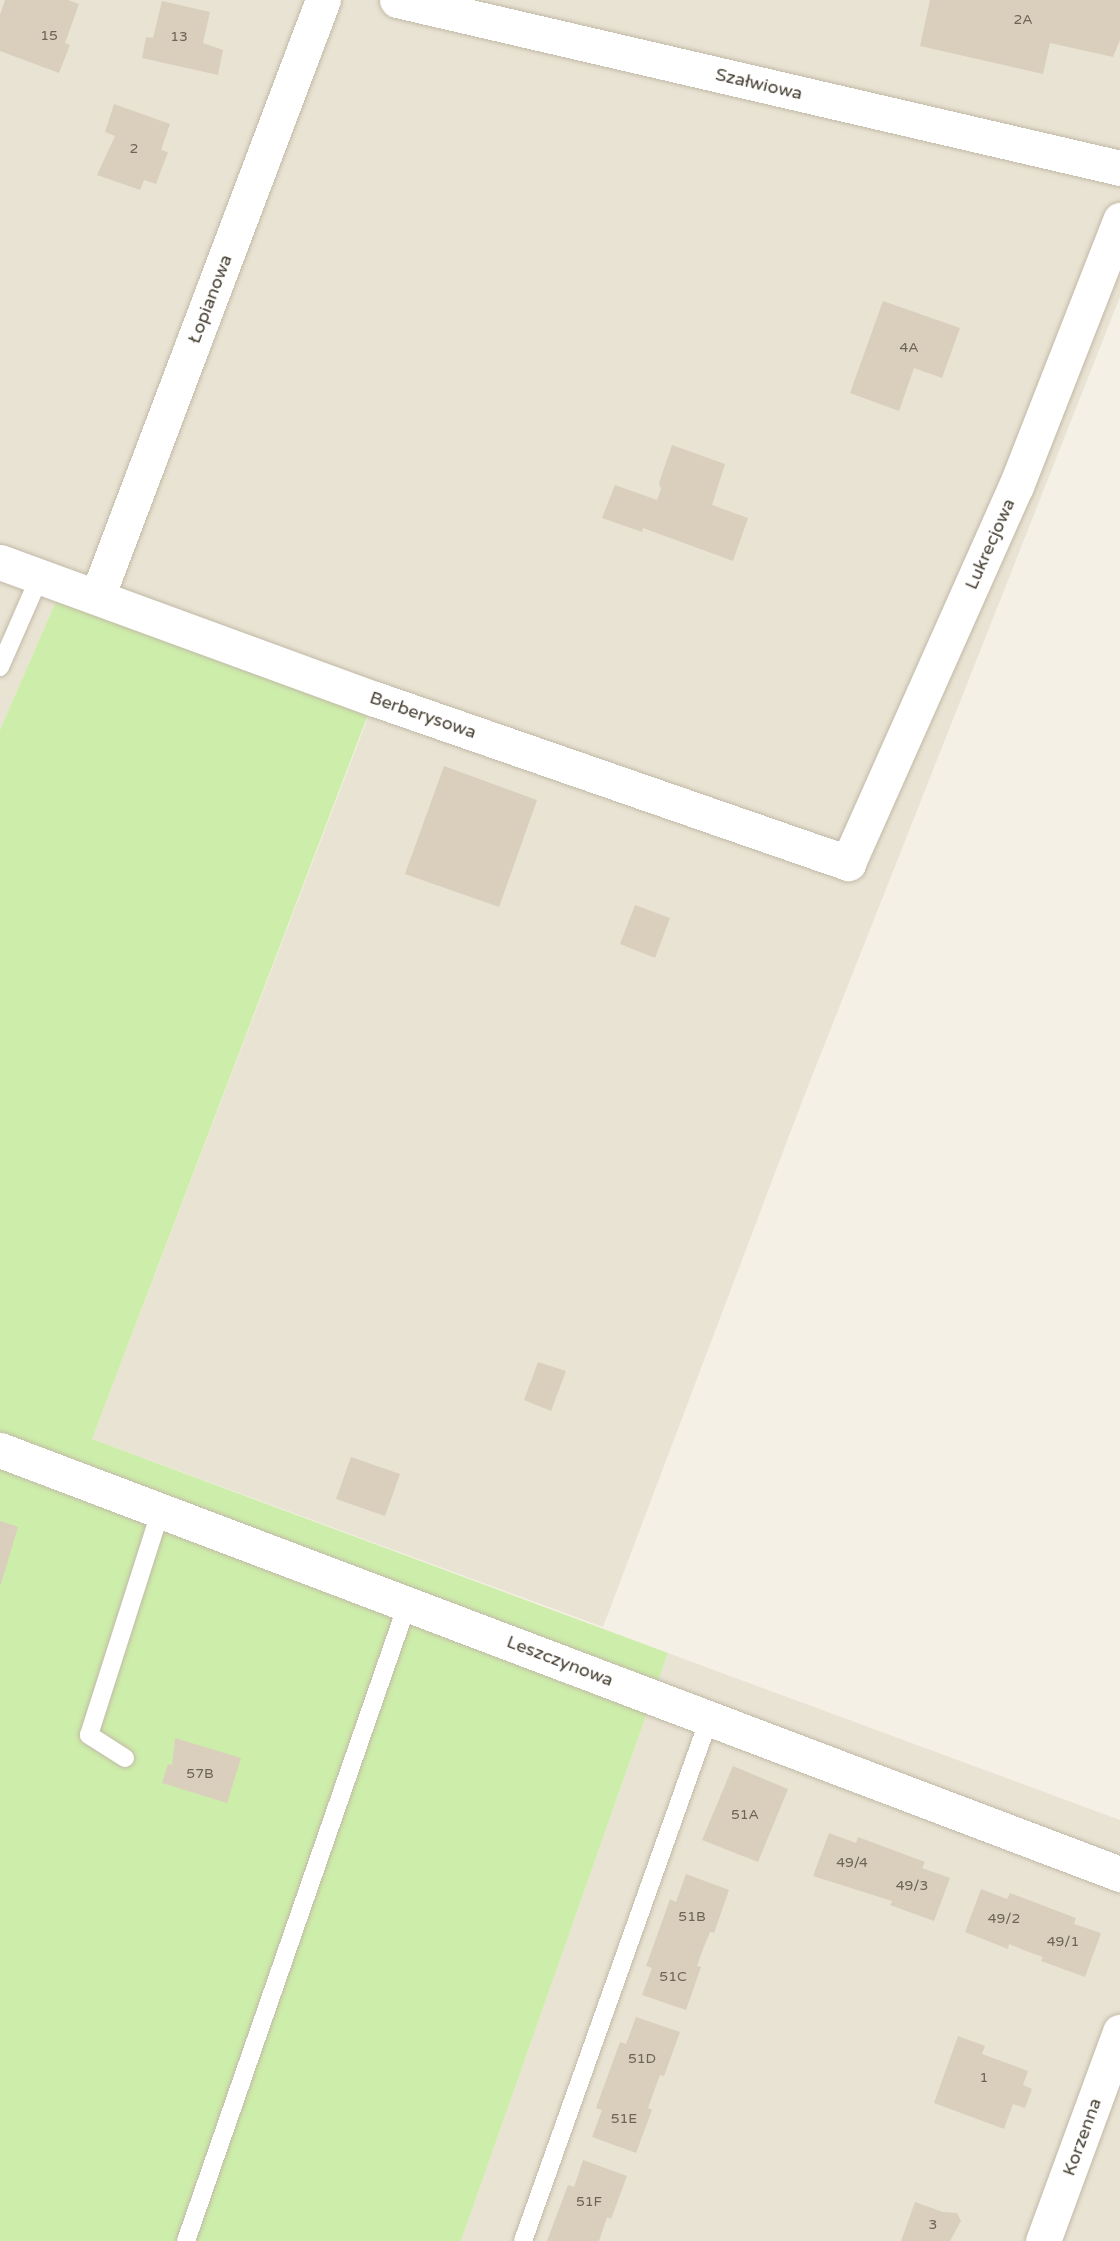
<!DOCTYPE html>
<meta charset="utf-8">
<style>
body{margin:0}
#map{position:relative;width:1120px;height:2241px;overflow:hidden;background:#f5f0e6;font-family:"Varela Round",sans-serif}
div>[style]{position:absolute}
[style*='--x']{left:calc(var(--x)*1px);top:calc(var(--y)*1px);width:calc(var(--w)*1px);rotate:calc(var(--a)*1deg)}
.residential>*{inset:0;background:#e9e3d3}
.green>*{inset:0;background:#cdedaa}
.building>*{inset:0;background:#dacfbd}
.roads{filter:drop-shadow(0 0 2px #c1b9a7) drop-shadow(0 0 2px #c1b9a7)}
.lane>*{height:18px;margin:-9px;padding:0 9px;transform-origin:9px;border-radius:9px;background:#fff}
.street>*{height:35px;margin:-17.5px;padding:0 17.5px;transform-origin:17.5px;border-radius:17.5px;background:#fff}
span{translate:-50% -50%;white-space:nowrap;text-align:center;line-height:1.15;-webkit-text-stroke:5px #fff;paint-order:stroke}
.number-label{font-size:14px;color:#6c6456}
.number-label span{-webkit-text-stroke-width:0}
.street-label{font-size:18px;color:#484134}
</style>
<div id="map">
<div class="residential">
<div style="clip-path:polygon(0 0,1120px 0,1120px 297px,803px 1099px,603px 1627px,92px 1439px,375px 699px,57px 599px,0 730px)"></div>
<div style="clip-path:polygon(668px 1653px,1120px 1820px,1120px 2241px,461px 2241px)"></div>
</div>
<div class="green">
<div style="clip-path:polygon(57px 599px,369px 712px,92px 1439px,668px 1653px,461px 2241px,0 2241px,0 730px)"></div>
</div>
<div class="building">
<div style="clip-path:polygon(5px 0,68px 0,79px 4px,65px 43px,70px 45px,59px 73px,0 51px,0 15px)"></div>
<div style="clip-path:polygon(930px 0,1120px 0,1120px 40px,1113px 57px,1050px 43px,1043px 74px,920px 46px)"></div>
<div style="clip-path:polygon(162px 1px,210px 12px,203px 43px,223px 50px,218px 75px,142px 58px,146px 37px,153px 38px)"></div>
<div style="clip-path:polygon(114px 104px,170px 124px,161px 150px,168px 152px,156px 184px,144px 180px,140px 190px,97px 175px,115px 136px,105px 132px)"></div>
<div style="clip-path:polygon(883px 301px,960px 328px,942px 378px,914px 368px,899px 411px,850px 393px)"></div>
<div style="clip-path:polygon(672px 445px,725px 464px,712px 505px,748px 518px,733px 561px,643px 528px,642px 532px,602px 518px,615px 485px,657px 500px,661px 489px,659px 483px)"></div>
<div style="clip-path:polygon(444px 766px,537px 800px,499px 907px,405px 874px)"></div>
<div style="clip-path:polygon(635px 905px,670px 918px,655px 958px,620px 944px)"></div>
<div style="clip-path:polygon(538px 1362px,566px 1371px,551px 1411px,524px 1400px)"></div>
<div style="clip-path:polygon(351px 1457px,400px 1474px,385px 1516px,336px 1499px)"></div>
<div style="clip-path:polygon(0 1521px,18px 1527px,1px 1584px,0 1584px)"></div>
<div style="clip-path:polygon(175px 1738px,241px 1758px,227px 1803px,162px 1783px,168px 1764px,172px 1765px)"></div>
<div style="clip-path:polygon(733px 1766px,788px 1789px,758px 1862px,702px 1840px)"></div>
<div style="clip-path:polygon(829px 1833px,856px 1843px,858px 1837px,925px 1862px,922px 1868px,950px 1878px,934px 1921px,890px 1905px,892px 1901px,813px 1876px)"></div>
<div style="clip-path:polygon(686px 1874px,729px 1890px,714px 1933px,710px 1932px,703px 1949px,697px 1966px,701px 1967px,686px 2010px,642px 1995px,652px 1968px,646px 1966px,658px 1933px,670px 1899px,676px 1902px)"></div>
<div style="clip-path:polygon(981px 1889px,1007px 1899px,1010px 1893px,1076px 1918px,1074px 1924px,1101px 1933px,1085px 1977px,1041px 1961px,1043px 1957px,1026px 1951px,1009px 1944px,1008px 1949px,965px 1932px)"></div>
<div style="clip-path:polygon(636px 2017px,680px 2032px,664px 2076px,660px 2075px,654px 2091px,648px 2108px,652px 2110px,636px 2153px,592px 2137px,602px 2110px,596px 2108px,620px 2042px,626px 2044px)"></div>
<div style="clip-path:polygon(958px 2036px,985px 2046px,982px 2054px,1028px 2071px,1023px 2085px,1032px 2089px,1025px 2108px,1013px 2104px,1004px 2129px,934px 2103px)"></div>
<div style="clip-path:polygon(583px 2160px,627px 2176px,611px 2219px,607px 2217px,599px 2241px,547px 2241px,568px 2185px,574px 2187px)"></div>
<div style="clip-path:polygon(915px 2202px,943px 2212px,957px 2213px,961px 2221px,950px 2241px,901px 2241px)"></div>
</div>
<div class="roads">
<div class="lane">
<div style="--x:0;--y:667;--w:99;--a:-66.3"></div>
<div style="--x:125;--y:1758;--w:43;--a:-147.4"></div>
<div style="--x:89;--y:1735;--w:236;--a:-72.3"></div>
<div style="--x:186;--y:2241;--w:676;--a:-70.84"></div>
<div style="--x:523;--y:2241;--w:554;--a:-70.39"></div>
</div>
<div class="street">
<div style="--x:397;--y:0;--w:742;--a:13.08"></div>
<div style="--x:0;--y:562;--w:399;--a:20.1"></div>
<div style="--x:375;--y:699;--w:501;--a:19.12"></div>
<div style="--x:848;--y:863;--w:413;--a:-66"></div>
<div style="--x:1016;--y:486;--w:286;--a:-68.6"></div>
<div style="--x:97;--y:597;--w:638;--a:-69.27"></div>
<div style="--x:0;--y:1450;--w:1198;--a:20.74"></div>
<div style="--x:1043;--y:2241;--w:223;--a:-69.8"></div>
</div>
</div>
<div class="number-label">
<span style="left:1023px;top:20px">2A</span>
<span style="left:49px;top:36px">15</span>
<span style="left:179px;top:37px">13</span>
<span style="left:134px;top:149px">2</span>
<span style="left:909px;top:348px">4A</span>
<span style="left:200px;top:1774px">57B</span>
<span style="left:745px;top:1815px">51A</span>
<span style="left:852px;top:1863px">49/4</span>
<span style="left:912px;top:1886px">49/3</span>
<span style="left:692px;top:1917px">51B</span>
<span style="left:1004px;top:1919px">49/2</span>
<span style="left:1063px;top:1942px">49/1</span>
<span style="left:673px;top:1977px">51C</span>
<span style="left:642px;top:2059px">51D</span>
<span style="left:984px;top:2078px">1</span>
<span style="left:624px;top:2119px">51E</span>
<span style="left:589px;top:2202px">51F</span>
<span style="left:933px;top:2225px">3</span>
</div>
<div class="street-label">
<span style="left:759px;top:84px;rotate:13deg">Szałwiowa</span>
<span style="left:210px;top:299px;rotate:-69deg">Łopianowa</span>
<span style="left:990px;top:544px;rotate:-66deg">Lukrecjowa</span>
<span style="left:423px;top:715px;rotate:19deg">Berberysowa</span>
<span style="left:560px;top:1661px;rotate:21deg">Leszczynowa</span>
<span style="left:1082px;top:2137px;rotate:-70deg">Korzenna</span>
</div>
</div>
